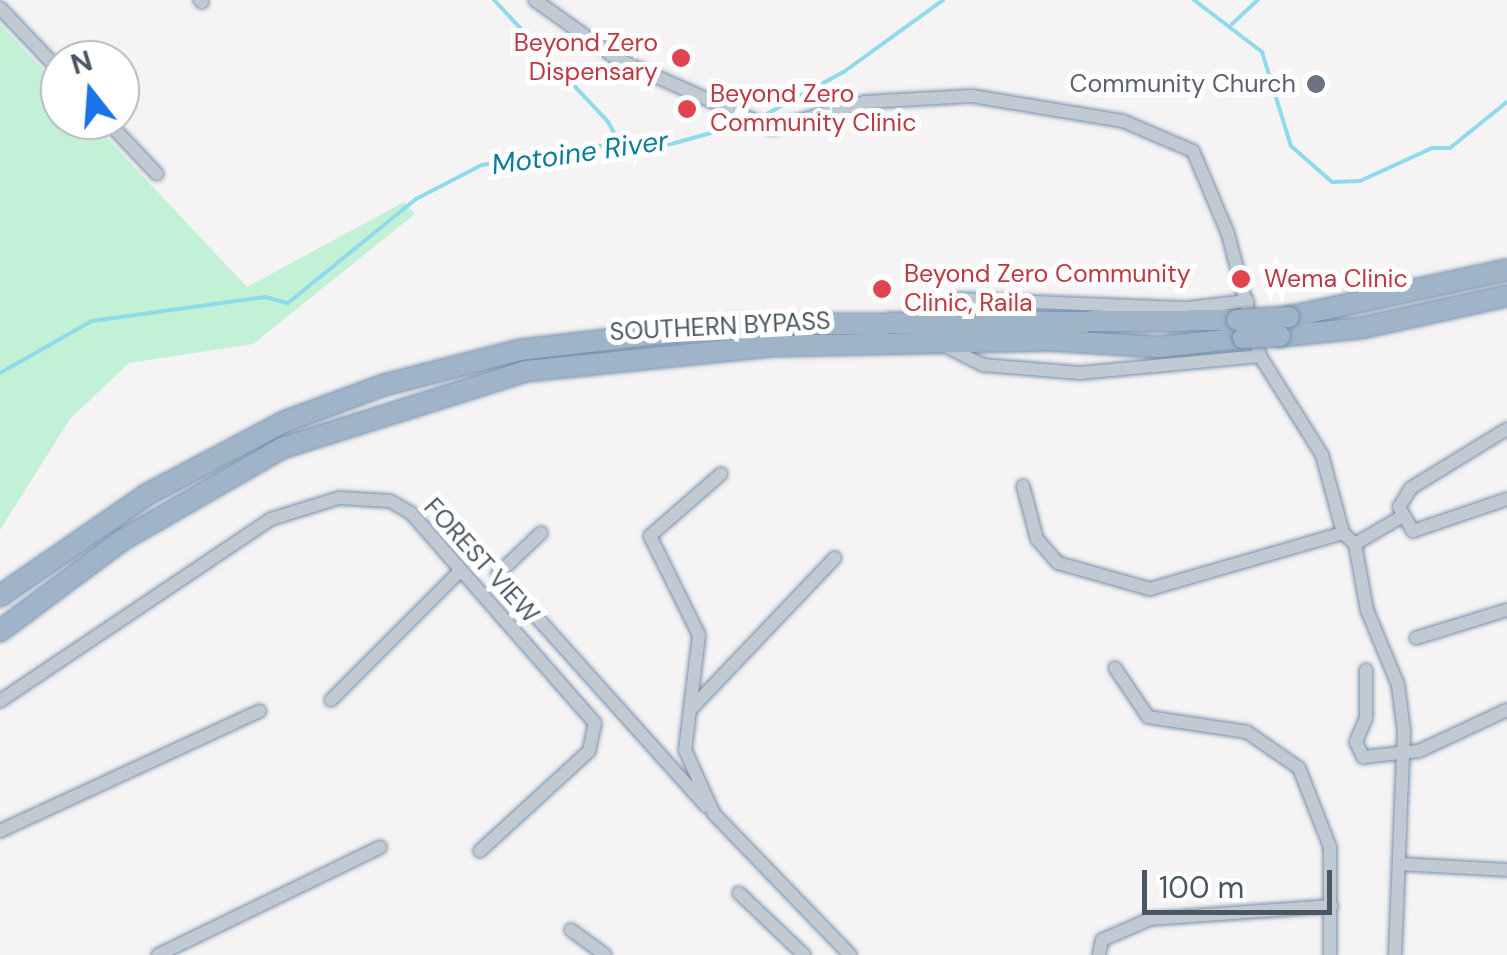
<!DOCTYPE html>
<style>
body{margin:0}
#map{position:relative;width:1507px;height:955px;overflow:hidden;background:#f5f3f3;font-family:"DM Sans",sans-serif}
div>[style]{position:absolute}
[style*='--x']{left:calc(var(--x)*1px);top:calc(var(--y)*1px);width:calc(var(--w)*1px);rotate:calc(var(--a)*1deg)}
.green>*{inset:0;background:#c3f1d5}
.stream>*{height:4px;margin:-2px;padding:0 2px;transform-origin:2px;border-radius:2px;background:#90daee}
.roads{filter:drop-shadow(0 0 2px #7690ad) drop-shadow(0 0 2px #7690ad)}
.minor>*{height:12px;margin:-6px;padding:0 6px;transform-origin:6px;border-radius:6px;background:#c1cad2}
.trunk>*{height:20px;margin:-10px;padding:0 10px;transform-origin:10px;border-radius:10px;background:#9fb4c9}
.bridges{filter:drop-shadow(0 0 2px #7690ad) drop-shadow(0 0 2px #7690ad)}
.trunk-bridge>*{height:20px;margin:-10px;padding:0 10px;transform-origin:10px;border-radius:10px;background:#9fb4c9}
.dots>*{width:28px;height:28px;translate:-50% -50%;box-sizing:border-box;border:5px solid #fff;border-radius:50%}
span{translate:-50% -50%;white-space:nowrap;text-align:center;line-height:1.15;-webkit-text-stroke:10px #fff;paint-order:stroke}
.health-label{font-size:25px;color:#be3a42}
.right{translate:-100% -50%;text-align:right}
.left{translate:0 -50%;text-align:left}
.worship-label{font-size:25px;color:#5b616d}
.street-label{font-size:25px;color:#4a5661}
.water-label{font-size:28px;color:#0c7c9b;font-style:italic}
.north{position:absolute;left:40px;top:40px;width:100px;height:100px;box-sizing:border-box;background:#fff;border:2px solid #b7bbc0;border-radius:50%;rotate:343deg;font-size:28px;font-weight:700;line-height:40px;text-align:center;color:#4a5661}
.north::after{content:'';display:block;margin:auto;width:35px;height:45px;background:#1a73e8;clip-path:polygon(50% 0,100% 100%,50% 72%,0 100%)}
.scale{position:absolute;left:1142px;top:870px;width:190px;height:45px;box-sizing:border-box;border:5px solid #4a5661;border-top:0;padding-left:12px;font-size:30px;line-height:35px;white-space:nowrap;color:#4a5661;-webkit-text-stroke:8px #fff;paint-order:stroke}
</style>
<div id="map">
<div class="green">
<div style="clip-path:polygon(0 24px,60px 88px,60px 120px,90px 120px,247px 287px,404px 202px,415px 214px,253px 344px,129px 363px,70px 419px,0 530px)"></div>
</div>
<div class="stream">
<div style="--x:494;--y:0;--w:167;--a:46.9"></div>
<div style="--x:608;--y:122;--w:33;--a:61"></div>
<div style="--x:1194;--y:0;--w:86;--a:37.4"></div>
<div style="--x:1262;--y:52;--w:98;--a:72.9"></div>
<div style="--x:1291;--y:146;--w:55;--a:41.3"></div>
<div style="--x:1332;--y:182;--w:28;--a:-2"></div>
<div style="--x:1360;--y:181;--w:79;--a:-24.6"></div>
<div style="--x:1432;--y:148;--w:18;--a:0"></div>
<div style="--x:1450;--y:148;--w:73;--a:-38.9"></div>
<div style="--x:1232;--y:24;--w:35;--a:-43"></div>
<div style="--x:761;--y:117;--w:96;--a:-28.7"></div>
<div style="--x:845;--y:71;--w:121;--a:-35.9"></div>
<div style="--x:0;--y:373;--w:106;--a:-29.5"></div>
<div style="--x:92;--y:321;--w:175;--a:-7.9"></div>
<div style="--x:265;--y:297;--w:24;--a:15"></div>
<div style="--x:288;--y:303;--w:165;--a:-39.1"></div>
<div style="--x:416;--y:199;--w:74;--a:-27.3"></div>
<div style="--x:482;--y:165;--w:113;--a:-9.7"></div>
<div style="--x:593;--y:146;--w:78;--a:-1.5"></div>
<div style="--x:671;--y:144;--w:79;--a:-15.4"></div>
</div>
<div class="roads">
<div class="minor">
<div style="--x:200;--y:0;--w:3;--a:45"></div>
<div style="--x:535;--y:0;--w:103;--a:35.5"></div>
<div style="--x:619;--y:60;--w:167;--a:24"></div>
<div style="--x:772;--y:128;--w:97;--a:-15.6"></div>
<div style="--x:865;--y:102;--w:107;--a:-3.2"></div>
<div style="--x:972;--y:96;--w:153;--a:9.4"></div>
<div style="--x:1123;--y:121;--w:76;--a:23.2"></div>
<div style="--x:1193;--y:151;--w:90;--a:67.1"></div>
<div style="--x:1228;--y:234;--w:126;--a:75.3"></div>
<div style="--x:1260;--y:356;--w:117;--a:57.9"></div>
<div style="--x:1322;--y:455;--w:81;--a:74.9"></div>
<div style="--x:1343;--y:533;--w:16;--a:43"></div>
<div style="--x:1355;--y:544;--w:67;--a:79.7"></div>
<div style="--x:1367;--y:610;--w:81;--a:67.5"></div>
<div style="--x:1398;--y:685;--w:46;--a:82.6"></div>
<div style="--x:1404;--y:731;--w:224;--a:92.3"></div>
<div style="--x:0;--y:8;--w:87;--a:46.4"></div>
<div style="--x:106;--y:120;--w:74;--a:46.6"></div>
<div style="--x:959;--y:299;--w:229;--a:2.3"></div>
<div style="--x:1188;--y:308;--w:60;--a:-6.7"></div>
<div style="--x:943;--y:345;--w:45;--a:26.6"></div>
<div style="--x:983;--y:365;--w:97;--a:4.7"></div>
<div style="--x:1080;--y:373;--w:181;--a:-5.4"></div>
<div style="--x:1507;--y:429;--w:113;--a:148.4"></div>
<div style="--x:1411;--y:488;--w:22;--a:122"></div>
<div style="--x:1399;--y:507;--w:28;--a:60"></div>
<div style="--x:1413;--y:531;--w:99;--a:-18.8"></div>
<div style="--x:721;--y:474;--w:94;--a:138.9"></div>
<div style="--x:650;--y:536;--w:110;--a:63.7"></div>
<div style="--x:699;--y:635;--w:116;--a:96.9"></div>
<div style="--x:685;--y:750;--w:70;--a:65.6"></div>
<div style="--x:714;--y:814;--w:196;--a:46"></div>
<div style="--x:1023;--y:486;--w:55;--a:75.2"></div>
<div style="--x:1037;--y:539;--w:32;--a:49"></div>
<div style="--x:1058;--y:563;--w:96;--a:15.8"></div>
<div style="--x:1150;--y:589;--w:201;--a:-16.2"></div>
<div style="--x:541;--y:533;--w:59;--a:136.4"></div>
<div style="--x:498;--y:574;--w:312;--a:48.1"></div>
<div style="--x:1355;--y:544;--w:53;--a:-30.4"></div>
<div style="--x:1416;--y:638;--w:95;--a:-17.1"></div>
<div style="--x:1115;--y:668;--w:59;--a:56"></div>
<div style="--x:1148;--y:717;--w:100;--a:8.6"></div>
<div style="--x:1247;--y:732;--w:63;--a:34.7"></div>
<div style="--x:1299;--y:768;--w:85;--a:68.6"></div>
<div style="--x:1330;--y:847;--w:108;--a:90"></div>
<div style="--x:1366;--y:670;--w:48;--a:90"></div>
<div style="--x:1366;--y:718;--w:26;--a:113"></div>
<div style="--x:1356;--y:742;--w:17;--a:65"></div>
<div style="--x:1363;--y:757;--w:56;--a:-6.1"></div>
<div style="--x:1419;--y:751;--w:97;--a:-25"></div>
<div style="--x:331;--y:700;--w:181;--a:-45"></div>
<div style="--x:0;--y:701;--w:326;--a:-33.9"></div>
<div style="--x:271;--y:519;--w:71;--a:-17.2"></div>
<div style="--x:339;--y:498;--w:51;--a:3.4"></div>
<div style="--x:390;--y:501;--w:24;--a:30"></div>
<div style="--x:411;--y:513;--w:279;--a:48.8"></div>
<div style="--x:595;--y:723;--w:29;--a:102"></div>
<div style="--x:589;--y:751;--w:148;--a:137.5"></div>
<div style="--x:690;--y:710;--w:210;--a:-46.4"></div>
<div style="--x:0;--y:831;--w:286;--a:-24.8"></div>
<div style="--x:1400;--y:864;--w:107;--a:3.2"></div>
<div style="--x:739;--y:893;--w:90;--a:43.6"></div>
<div style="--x:571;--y:930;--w:42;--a:36.3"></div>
<div style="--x:158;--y:955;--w:247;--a:-25.9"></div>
<div style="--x:1099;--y:955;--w:15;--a:-79"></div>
<div style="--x:1102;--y:940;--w:52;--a:-23.6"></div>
<div style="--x:1150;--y:919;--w:182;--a:-4.1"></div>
</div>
<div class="trunk">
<div style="--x:1289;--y:317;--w:223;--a:-12.2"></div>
<div style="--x:1280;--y:336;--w:81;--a:-5.6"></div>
<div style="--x:1361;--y:328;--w:149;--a:-12.4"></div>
<div style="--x:0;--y:596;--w:180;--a:-34.6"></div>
<div style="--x:148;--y:494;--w:154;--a:-27.9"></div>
<div style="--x:284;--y:422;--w:107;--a:-20.3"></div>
<div style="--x:384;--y:385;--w:140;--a:-14.4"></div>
<div style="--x:520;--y:350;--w:218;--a:-6.6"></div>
<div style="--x:737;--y:325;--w:500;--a:-0.57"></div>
<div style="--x:0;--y:631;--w:152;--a:-36.7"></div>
<div style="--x:122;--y:540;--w:185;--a:-29.9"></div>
<div style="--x:282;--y:448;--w:256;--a:-17.5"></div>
<div style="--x:526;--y:371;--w:247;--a:-5.8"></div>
<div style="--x:772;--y:346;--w:275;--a:-1.2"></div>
<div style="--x:1047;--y:340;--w:111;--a:3.6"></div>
<div style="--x:1158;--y:347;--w:85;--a:-6"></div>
</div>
</div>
<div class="bridges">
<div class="trunk-bridge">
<div style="--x:1237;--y:320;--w:52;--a:-3.3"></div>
<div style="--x:1243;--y:338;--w:37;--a:-3"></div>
</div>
</div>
<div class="dots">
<div style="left:681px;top:58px;background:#e0444e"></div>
<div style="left:1316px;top:84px;background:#6b7280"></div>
<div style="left:687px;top:109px;background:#e0444e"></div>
<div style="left:1241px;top:279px;background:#e0444e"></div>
<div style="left:882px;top:289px;background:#e0444e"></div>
</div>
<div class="health-label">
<span class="right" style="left:658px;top:58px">Beyond Zero<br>Dispensary</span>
<span class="left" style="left:710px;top:109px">Beyond Zero<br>Community Clinic</span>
<span class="left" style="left:904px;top:289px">Beyond Zero Community<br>Clinic, Raila</span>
<span class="left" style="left:1264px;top:279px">Wema Clinic</span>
</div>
<div class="worship-label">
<span class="right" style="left:1296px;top:84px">Community Church</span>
</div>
<div class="street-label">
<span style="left:720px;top:327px;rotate:-3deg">SOUTHERN BYPASS</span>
<span style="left:481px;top:561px;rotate:48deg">FOREST VIEW</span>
</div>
<div class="water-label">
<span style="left:580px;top:153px;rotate:-8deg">Motoine River</span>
</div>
<div class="north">N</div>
<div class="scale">100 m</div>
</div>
